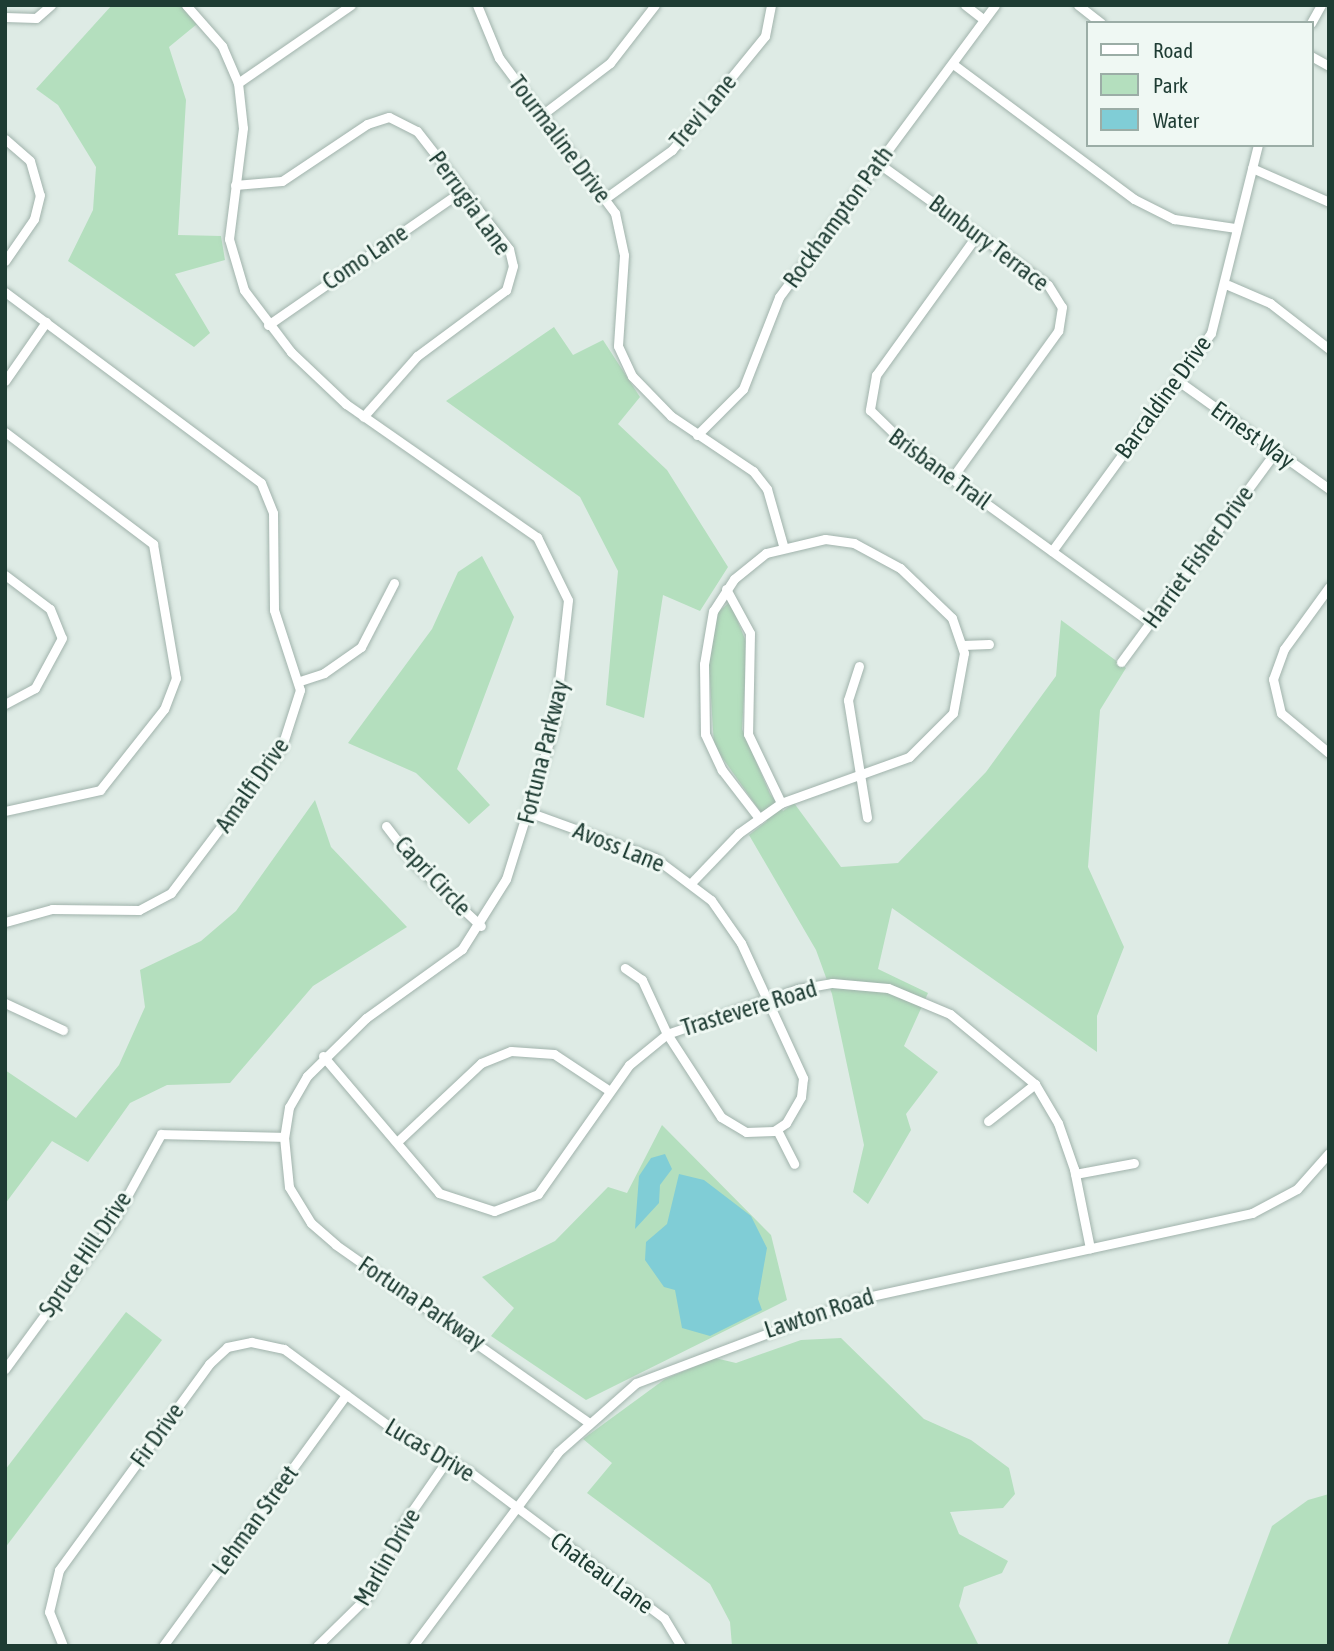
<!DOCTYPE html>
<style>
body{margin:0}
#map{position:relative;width:1334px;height:1651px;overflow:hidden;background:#deebe5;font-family:"Asap Condensed",sans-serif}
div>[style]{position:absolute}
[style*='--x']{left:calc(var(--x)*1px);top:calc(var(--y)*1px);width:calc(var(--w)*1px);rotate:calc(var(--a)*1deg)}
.green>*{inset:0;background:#b4dfbe}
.water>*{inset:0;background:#80cdd6}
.roads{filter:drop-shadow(0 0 2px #a1b3ac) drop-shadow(0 0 2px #a1b3ac)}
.minor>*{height:9px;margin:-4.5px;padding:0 4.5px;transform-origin:4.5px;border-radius:4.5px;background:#fff}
span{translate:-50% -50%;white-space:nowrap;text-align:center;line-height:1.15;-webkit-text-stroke:6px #eff8f3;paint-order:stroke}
.street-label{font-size:24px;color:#1e3c33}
.frame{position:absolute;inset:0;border:7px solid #1e3c33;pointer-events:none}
.legend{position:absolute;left:1086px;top:21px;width:228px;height:126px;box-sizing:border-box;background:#eff8f3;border:2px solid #9bada6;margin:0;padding:9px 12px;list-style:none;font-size:21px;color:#1e3c33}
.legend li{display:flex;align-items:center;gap:14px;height:35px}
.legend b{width:35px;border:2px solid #9bada6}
</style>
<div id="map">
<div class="green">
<div style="clip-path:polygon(112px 5px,180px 5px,197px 24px,169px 47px,186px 100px,178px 235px,221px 236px,225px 260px,175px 274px,210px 333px,194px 347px,68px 261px,93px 210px,96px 167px,58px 105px,36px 89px)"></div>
<div style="clip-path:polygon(554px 327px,573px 355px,603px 340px,640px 397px,618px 424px,667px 470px,728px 567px,700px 611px,663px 595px,644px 718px,606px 705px,618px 571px,580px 497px,446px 401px)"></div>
<div style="clip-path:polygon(482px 556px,514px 617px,457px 769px,490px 805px,469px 824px,416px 773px,348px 743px,432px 629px,458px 572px)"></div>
<div style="clip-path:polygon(730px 602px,747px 644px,742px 729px,770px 794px,783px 811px,794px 803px,841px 867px,898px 863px,986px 772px,1056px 676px,1061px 620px,1126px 668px,1100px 710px,1088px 867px,1124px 947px,1097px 1016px,1097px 1052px,892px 908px,878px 969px,928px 993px,904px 1046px,938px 1072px,906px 1114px,911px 1130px,868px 1204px,853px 1192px,864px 1145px,832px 994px,816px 950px,749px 835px,767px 821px,714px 746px,708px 649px,718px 612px)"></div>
<div style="clip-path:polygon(315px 800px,331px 847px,407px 927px,313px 986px,230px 1083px,167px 1085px,130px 1103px,88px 1162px,52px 1141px,5px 1204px,5px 1070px,76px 1118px,119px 1065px,145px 1007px,140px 970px,201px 941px,236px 911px)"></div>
<div style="clip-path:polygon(662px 1125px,771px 1235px,787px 1300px,586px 1400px,491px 1336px,514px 1308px,482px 1277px,555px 1241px,608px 1187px,627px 1193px)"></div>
<div style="clip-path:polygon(126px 1312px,162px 1340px,5px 1548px,5px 1470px)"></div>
<div style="clip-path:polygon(841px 1338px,924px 1419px,971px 1440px,1009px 1468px,1015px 1494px,1003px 1508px,950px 1512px,959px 1534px,1008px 1561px,1002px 1573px,964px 1587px,959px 1606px,979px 1646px,732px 1646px,730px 1622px,710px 1584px,587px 1493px,612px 1463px,583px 1439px,665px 1379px,715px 1358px,736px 1363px,801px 1340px)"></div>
<div style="clip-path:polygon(1329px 1494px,1329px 1646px,1227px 1646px,1272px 1526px,1308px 1500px)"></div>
</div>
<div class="water">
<div style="clip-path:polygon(665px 1154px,672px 1169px,660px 1185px,659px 1203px,635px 1229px,639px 1176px,651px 1158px)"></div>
<div style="clip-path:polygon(679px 1174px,704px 1180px,751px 1216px,767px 1248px,758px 1299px,762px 1310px,710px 1336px,682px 1328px,675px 1290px,664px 1287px,645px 1260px,646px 1242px,667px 1224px)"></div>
</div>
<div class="roads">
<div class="minor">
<div style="--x:186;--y:5;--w:55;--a:48.7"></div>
<div style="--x:222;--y:46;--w:40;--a:66.6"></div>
<div style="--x:238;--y:83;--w:45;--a:83.7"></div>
<div style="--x:243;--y:128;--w:112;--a:97.2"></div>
<div style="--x:229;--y:239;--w:53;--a:73.6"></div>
<div style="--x:244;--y:290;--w:78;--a:52.8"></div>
<div style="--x:291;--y:352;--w:76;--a:43.4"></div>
<div style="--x:346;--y:404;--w:233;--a:34.9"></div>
<div style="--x:537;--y:537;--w:70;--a:63.8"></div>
<div style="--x:568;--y:600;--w:127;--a:96.3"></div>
<div style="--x:554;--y:726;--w:160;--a:107.4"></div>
<div style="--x:506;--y:879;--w:83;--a:122.2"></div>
<div style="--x:462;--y:949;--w:118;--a:144.3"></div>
<div style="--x:366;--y:1018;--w:83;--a:135.5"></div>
<div style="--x:307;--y:1076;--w:36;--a:120"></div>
<div style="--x:289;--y:1107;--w:30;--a:99"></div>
<div style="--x:284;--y:1137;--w:50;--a:84.3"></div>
<div style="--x:289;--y:1187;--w:42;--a:58.6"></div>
<div style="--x:311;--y:1223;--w:33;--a:41"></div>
<div style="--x:336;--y:1245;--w:308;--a:35.1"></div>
<div style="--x:477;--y:5;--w:57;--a:67.5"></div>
<div style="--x:499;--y:58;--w:194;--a:53.2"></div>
<div style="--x:615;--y:213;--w:43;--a:77.9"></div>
<div style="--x:624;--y:255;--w:91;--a:93.8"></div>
<div style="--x:618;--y:346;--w:33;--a:65"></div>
<div style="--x:632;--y:376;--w:56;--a:45.7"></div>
<div style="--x:671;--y:416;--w:99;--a:33.9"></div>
<div style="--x:753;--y:471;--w:23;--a:52"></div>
<div style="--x:767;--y:489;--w:58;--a:74.1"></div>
<div style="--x:965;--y:5;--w:24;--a:38"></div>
<div style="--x:1078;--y:5;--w:29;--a:38"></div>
<div style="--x:5;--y:17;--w:31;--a:2"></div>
<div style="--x:36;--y:18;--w:20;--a:-41"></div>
<div style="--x:1311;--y:23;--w:21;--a:-61"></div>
<div style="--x:1311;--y:56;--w:21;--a:29"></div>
<div style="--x:953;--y:64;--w:226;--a:36.7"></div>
<div style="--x:1134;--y:199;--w:45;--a:26.6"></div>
<div style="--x:1174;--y:219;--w:63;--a:8.3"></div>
<div style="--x:238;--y:83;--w:137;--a:-34.6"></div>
<div style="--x:543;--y:114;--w:84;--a:-37.3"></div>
<div style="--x:610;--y:63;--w:73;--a:-52.2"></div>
<div style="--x:5;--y:139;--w:33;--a:41"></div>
<div style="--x:30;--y:161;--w:35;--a:74"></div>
<div style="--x:40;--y:195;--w:25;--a:104"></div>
<div style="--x:34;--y:219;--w:51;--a:124.6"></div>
<div style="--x:878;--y:163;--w:209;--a:35.7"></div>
<div style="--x:1048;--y:285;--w:26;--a:58"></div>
<div style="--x:1062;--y:307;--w:24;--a:99"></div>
<div style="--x:1058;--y:331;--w:181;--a:125.8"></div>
<div style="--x:1252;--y:168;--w:84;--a:23.8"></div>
<div style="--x:235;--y:185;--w:47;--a:-4.9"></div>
<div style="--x:282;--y:181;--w:102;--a:-33.8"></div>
<div style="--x:367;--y:124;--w:23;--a:-18"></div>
<div style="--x:389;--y:117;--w:31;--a:27"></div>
<div style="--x:417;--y:131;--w:150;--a:52.1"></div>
<div style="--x:509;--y:249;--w:17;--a:77"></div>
<div style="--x:513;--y:266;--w:25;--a:106"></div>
<div style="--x:506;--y:290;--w:111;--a:143.4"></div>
<div style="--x:417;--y:356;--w:81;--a:131.5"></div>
<div style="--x:607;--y:197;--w:80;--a:-35.9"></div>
<div style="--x:672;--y:150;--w:147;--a:-50.8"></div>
<div style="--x:765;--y:36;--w:32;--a:-79"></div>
<div style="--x:977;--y:235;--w:173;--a:125.8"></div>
<div style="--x:876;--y:375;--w:36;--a:100"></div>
<div style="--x:870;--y:410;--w:53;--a:44.2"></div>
<div style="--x:908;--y:447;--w:299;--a:35.9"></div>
<div style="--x:1228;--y:285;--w:46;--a:23.2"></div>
<div style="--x:1270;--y:303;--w:75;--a:37.9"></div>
<div style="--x:5;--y:292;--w:319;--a:36.7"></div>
<div style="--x:261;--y:483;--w:32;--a:68"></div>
<div style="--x:273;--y:513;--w:97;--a:89.4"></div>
<div style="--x:274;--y:610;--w:84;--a:72"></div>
<div style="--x:300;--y:690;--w:59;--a:107.8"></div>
<div style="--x:282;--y:746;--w:184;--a:127.1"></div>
<div style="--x:171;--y:893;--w:36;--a:152"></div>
<div style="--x:139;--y:910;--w:87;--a:-179.3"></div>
<div style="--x:52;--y:909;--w:49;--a:164.5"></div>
<div style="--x:268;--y:325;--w:237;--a:-34.7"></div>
<div style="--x:1177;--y:380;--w:187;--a:35.6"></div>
<div style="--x:5;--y:381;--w:72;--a:-55.2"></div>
<div style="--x:5;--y:432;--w:186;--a:37.1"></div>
<div style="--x:153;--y:544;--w:136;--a:80.3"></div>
<div style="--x:176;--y:678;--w:33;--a:111"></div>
<div style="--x:164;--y:709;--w:103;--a:128.3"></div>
<div style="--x:100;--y:790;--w:97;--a:167.5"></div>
<div style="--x:697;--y:435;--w:65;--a:-45"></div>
<div style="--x:743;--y:389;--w:99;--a:-68.6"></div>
<div style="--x:779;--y:297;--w:363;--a:-53.5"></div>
<div style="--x:1052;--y:551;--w:270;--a:-53.9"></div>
<div style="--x:1211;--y:333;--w:194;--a:-76"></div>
<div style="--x:5;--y:575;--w:56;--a:37.1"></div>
<div style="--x:50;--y:609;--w:31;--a:68"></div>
<div style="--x:62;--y:638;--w:57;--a:118.4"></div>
<div style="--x:35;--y:688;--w:34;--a:152"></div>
<div style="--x:1329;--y:587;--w:77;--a:126"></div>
<div style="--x:1284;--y:649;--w:32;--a:110"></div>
<div style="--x:1273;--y:679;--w:35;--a:77"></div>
<div style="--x:1281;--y:713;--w:62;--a:39.8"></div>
<div style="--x:726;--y:589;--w:50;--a:61.4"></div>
<div style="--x:750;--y:633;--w:101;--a:91.1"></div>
<div style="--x:748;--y:734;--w:76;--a:64.4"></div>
<div style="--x:963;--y:645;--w:26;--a:-2"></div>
<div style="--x:1121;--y:662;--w:262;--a:-53.7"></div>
<div style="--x:859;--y:666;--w:36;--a:108"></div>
<div style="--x:848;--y:700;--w:119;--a:80.8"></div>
<div style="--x:300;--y:681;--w:25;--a:-18"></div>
<div style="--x:324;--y:673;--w:45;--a:-35.1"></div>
<div style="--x:361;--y:647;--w:72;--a:-62.7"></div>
<div style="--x:531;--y:813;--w:132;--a:19.9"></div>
<div style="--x:655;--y:858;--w:70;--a:36.9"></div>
<div style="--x:711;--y:900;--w:52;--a:55.1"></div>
<div style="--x:741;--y:943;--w:149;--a:65.3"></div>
<div style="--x:803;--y:1078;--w:19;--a:96"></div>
<div style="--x:801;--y:1097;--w:30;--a:120"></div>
<div style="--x:786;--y:1123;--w:14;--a:146"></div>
<div style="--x:774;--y:1131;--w:28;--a:178"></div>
<div style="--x:746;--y:1132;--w:29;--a:-149"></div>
<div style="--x:721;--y:1117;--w:99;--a:-123"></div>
<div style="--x:667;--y:1034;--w:60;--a:-114.8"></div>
<div style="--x:642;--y:980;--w:21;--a:-145"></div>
<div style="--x:386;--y:826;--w:49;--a:52.4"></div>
<div style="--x:416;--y:865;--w:89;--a:43.2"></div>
<div style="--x:692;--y:882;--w:68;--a:-46.2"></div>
<div style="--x:739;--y:833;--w:52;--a:-35.5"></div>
<div style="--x:781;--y:803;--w:136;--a:-19.8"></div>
<div style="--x:909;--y:757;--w:62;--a:-45"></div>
<div style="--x:953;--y:713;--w:61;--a:-79.6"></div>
<div style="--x:964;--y:653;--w:37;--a:-109"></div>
<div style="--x:952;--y:618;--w:72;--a:-136.1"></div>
<div style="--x:900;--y:568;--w:52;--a:-151.5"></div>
<div style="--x:854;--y:543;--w:29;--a:-172"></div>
<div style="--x:825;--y:539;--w:61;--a:166.7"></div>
<div style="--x:766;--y:553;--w:41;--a:140.9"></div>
<div style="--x:734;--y:579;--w:38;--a:123"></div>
<div style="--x:713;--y:611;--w:54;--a:99.6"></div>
<div style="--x:704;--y:664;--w:70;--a:89.2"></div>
<div style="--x:705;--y:734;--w:40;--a:65"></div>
<div style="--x:722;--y:770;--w:61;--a:52.4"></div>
<div style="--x:5;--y:1003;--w:64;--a:25"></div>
<div style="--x:323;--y:1056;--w:180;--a:49.7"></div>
<div style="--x:439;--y:1193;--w:58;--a:18.1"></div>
<div style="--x:494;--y:1211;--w:47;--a:-21.1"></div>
<div style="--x:538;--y:1194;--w:158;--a:-54.8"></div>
<div style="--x:629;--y:1065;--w:49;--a:-39.2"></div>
<div style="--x:667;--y:1034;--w:139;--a:-19"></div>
<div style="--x:798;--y:989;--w:35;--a:-10"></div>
<div style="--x:832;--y:983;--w:56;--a:5.1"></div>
<div style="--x:888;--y:988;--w:67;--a:22.8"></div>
<div style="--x:950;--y:1014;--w:110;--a:39.5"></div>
<div style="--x:1035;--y:1084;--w:45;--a:59.5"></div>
<div style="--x:1058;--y:1123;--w:49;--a:70.8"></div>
<div style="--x:1074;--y:1169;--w:81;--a:78.6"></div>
<div style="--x:988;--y:1121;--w:60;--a:-38.2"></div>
<div style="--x:777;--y:1130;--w:38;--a:63"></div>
<div style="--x:398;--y:1141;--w:114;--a:-43.2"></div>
<div style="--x:481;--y:1063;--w:32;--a:-22"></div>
<div style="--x:511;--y:1051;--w:43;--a:4"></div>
<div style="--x:554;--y:1054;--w:67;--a:33.5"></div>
<div style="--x:1075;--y:1174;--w:60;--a:-10.6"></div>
<div style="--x:5;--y:1369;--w:185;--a:-53.8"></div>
<div style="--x:114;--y:1220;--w:98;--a:-61.3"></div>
<div style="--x:161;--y:1134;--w:123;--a:1.4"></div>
<div style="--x:63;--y:1646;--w:37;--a:-112"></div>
<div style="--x:49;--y:1612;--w:43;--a:-76.6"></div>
<div style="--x:59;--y:1570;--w:255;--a:-53.9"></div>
<div style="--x:209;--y:1364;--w:25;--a:-43"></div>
<div style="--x:227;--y:1347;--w:25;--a:-12"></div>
<div style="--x:251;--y:1342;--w:34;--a:12"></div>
<div style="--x:284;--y:1349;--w:135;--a:36.3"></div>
<div style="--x:393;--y:1429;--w:88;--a:29.2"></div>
<div style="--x:470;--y:1472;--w:243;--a:37"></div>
<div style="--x:664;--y:1618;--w:33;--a:59"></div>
<div style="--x:163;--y:1646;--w:311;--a:-53.9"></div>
<div style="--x:317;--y:1646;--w:71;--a:-44.4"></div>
<div style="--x:368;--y:1596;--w:80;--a:-64.1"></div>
<div style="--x:403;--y:1524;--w:79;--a:-55.3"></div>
<div style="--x:413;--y:1646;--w:242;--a:-53.2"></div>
<div style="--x:558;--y:1452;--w:104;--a:-41.5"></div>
<div style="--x:636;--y:1383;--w:237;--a:-20.7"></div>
<div style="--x:858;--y:1299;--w:403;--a:-12.3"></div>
<div style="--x:1252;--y:1213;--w:51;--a:-28.1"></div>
<div style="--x:1297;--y:1189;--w:48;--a:-48.4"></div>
</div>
</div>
<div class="street-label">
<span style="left:703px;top:111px;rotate:-50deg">Trevi Lane</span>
<span style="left:560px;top:139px;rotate:53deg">Tourmaline Drive</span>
<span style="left:470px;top:203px;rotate:54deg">Perrugia Lane</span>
<span style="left:838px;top:217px;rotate:-54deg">Rockhampton Path</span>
<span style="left:989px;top:243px;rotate:37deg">Bunbury Terrace</span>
<span style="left:365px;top:257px;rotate:-34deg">Como Lane</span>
<span style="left:1163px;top:397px;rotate:-54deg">Barcaldine Drive</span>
<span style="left:1253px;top:435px;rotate:36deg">Ernest Way</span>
<span style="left:940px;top:469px;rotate:36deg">Brisbane Trail</span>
<span style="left:1198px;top:557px;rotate:-54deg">Harriet Fisher Drive</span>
<span style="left:543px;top:752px;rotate:-76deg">Fortuna Parkway</span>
<span style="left:252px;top:785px;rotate:-55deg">Amalfi Drive</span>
<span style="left:619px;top:847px;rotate:22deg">Avoss Lane</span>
<span style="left:433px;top:876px;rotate:47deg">Capri Circle</span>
<span style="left:749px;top:1008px;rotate:-17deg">Trastevere Road</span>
<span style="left:85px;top:1254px;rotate:-56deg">Spruce Hill Drive</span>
<span style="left:422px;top:1303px;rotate:34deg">Fortuna Parkway</span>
<span style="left:819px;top:1313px;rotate:-18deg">Lawton Road</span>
<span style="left:157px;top:1435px;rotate:-54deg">Fir Drive</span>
<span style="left:430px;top:1450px;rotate:31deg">Lucas Drive</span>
<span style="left:255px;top:1520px;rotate:-54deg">Lehman Street</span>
<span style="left:387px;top:1557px;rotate:-60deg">Marlin Drive</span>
<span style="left:602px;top:1573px;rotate:36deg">Chateau Lane</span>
</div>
<div class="frame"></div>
<ul class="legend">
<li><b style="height:9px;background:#fff"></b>Road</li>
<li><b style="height:19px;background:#b4dfbe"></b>Park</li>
<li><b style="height:19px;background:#80cdd6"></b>Water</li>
</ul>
</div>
